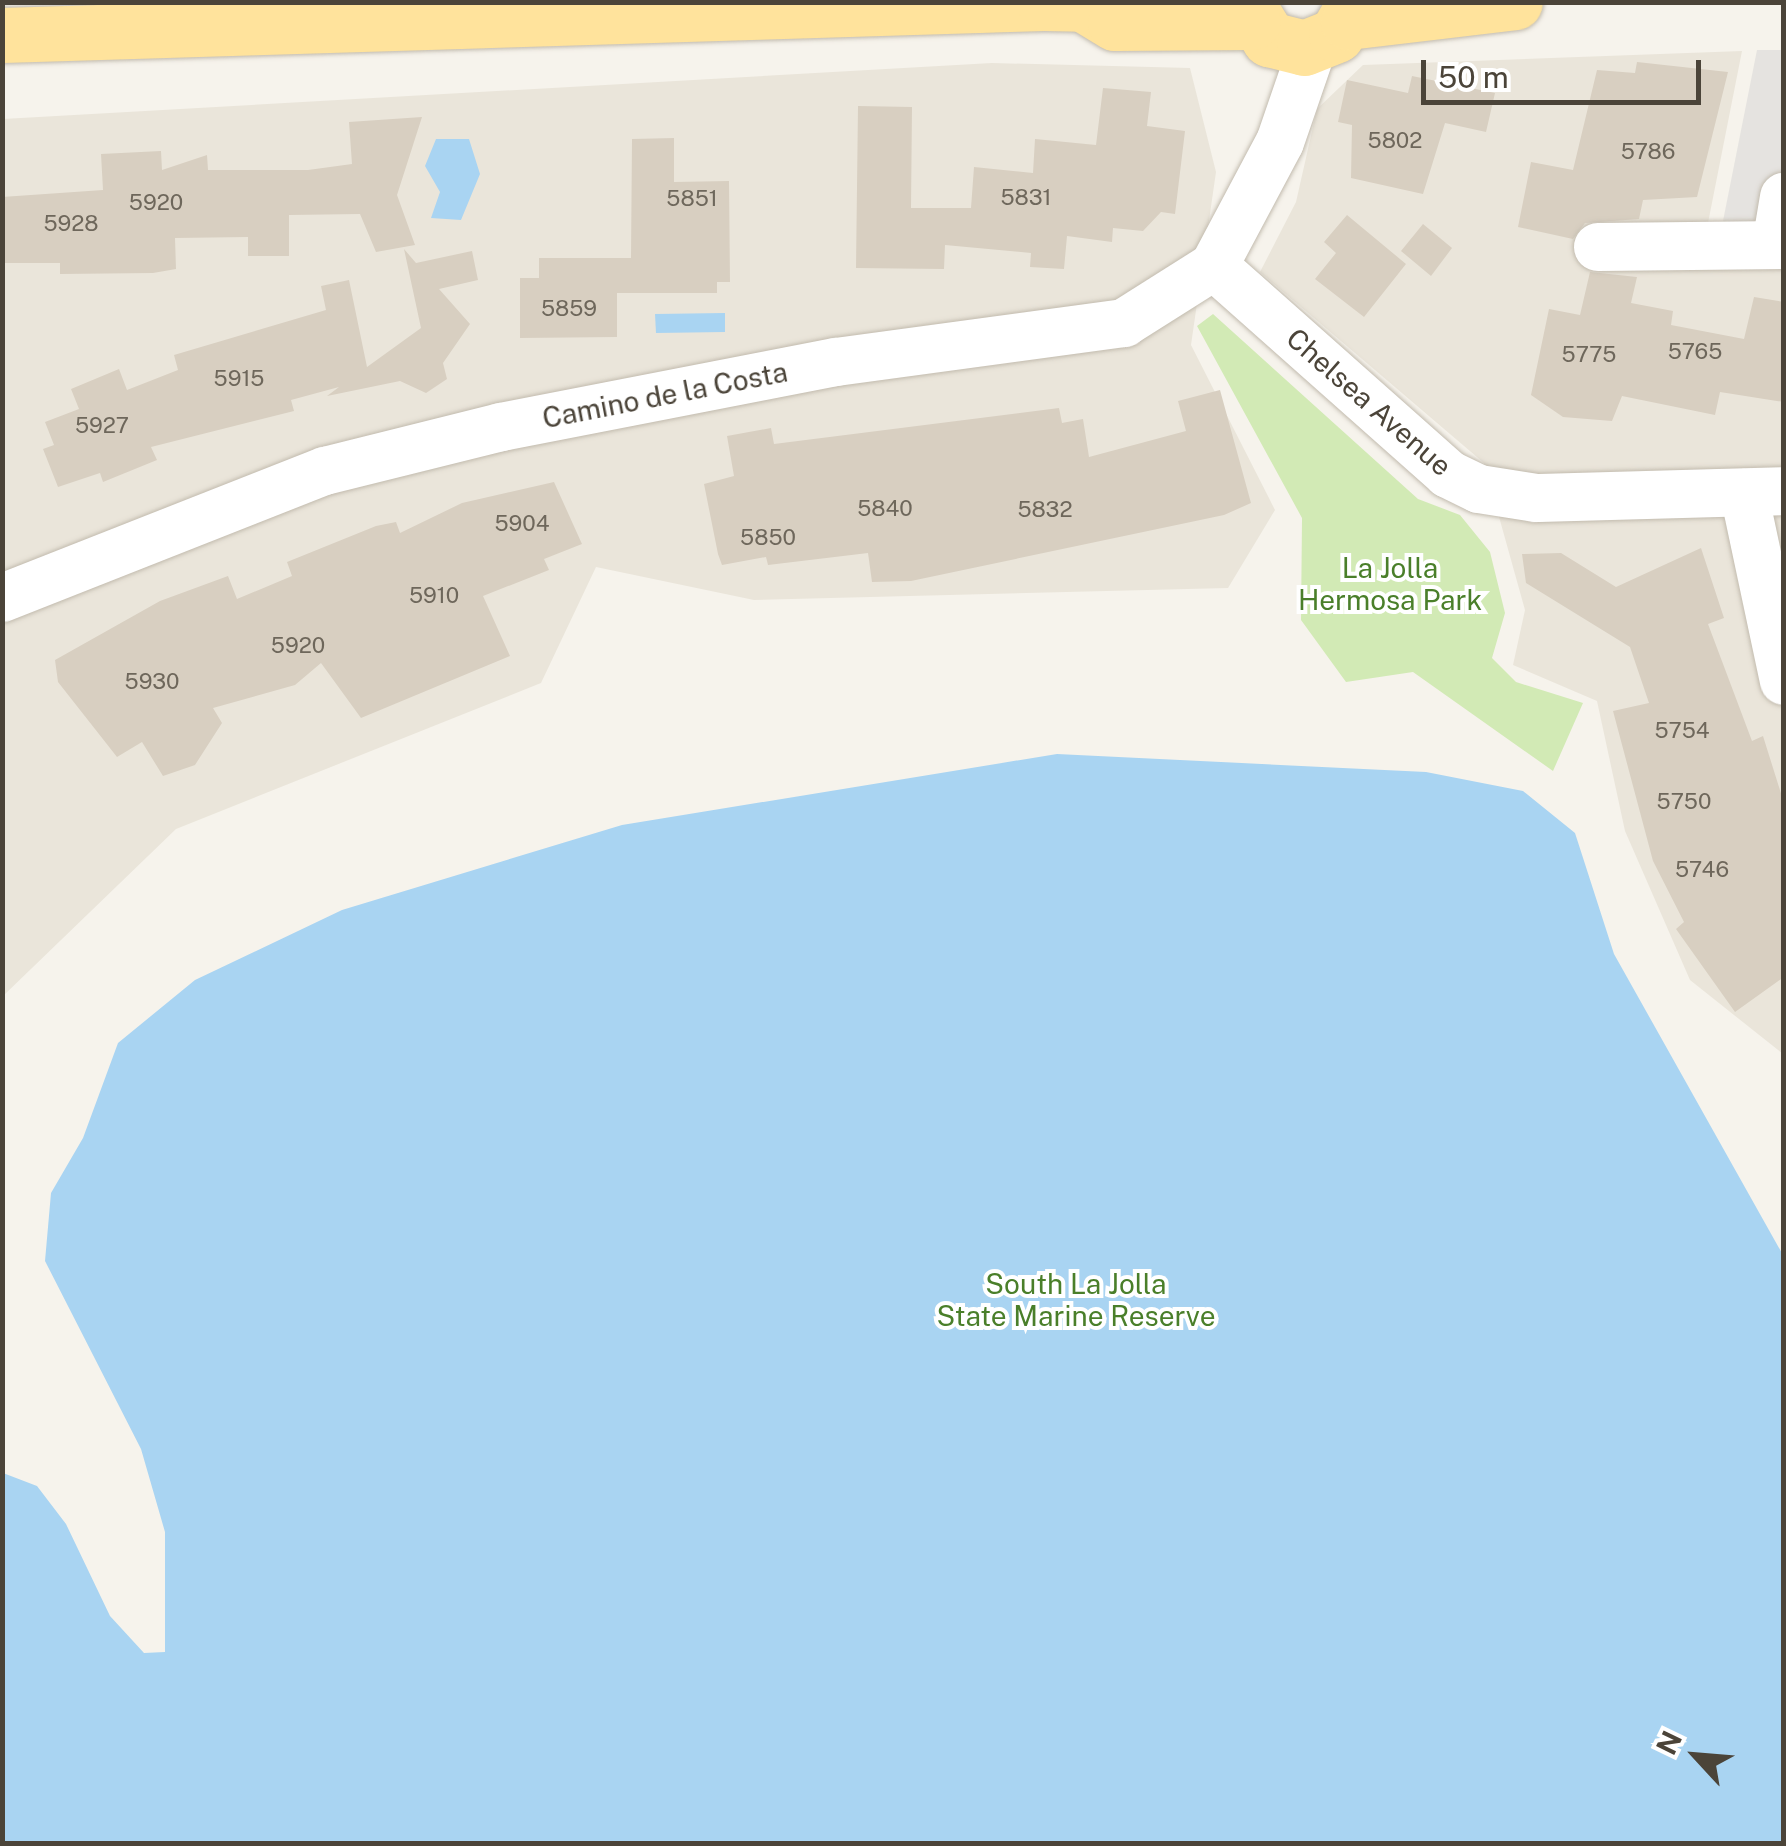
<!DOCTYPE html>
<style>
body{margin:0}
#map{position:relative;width:1786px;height:1846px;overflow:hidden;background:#f6f3ec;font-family:"Public Sans",sans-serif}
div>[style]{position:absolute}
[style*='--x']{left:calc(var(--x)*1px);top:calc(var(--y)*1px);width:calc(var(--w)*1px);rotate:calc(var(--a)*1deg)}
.residential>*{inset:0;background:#eae5da}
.green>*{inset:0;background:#d2eab5}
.parking>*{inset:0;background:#e5e3e0}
.water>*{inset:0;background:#a9d4f2}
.building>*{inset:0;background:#d8cfc1}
.roads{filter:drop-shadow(0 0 2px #c2bbae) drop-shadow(0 0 2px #c2bbae)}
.minor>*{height:48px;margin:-24px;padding:0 24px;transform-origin:24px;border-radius:24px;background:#fff}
.major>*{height:55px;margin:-27.5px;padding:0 27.5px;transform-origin:27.5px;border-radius:27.5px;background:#ffe39c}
span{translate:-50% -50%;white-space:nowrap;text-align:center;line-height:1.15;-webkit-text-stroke:8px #fff;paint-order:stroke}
.number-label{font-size:22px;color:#6e675b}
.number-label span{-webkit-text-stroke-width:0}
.street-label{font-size:28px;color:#4b4439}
.park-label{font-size:28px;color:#4a7f2a}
.frame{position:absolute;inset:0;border:5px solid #4b4439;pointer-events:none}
.north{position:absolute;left:1646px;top:1706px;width:100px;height:100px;-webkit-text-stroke:8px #fff;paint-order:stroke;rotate:296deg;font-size:28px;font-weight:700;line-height:40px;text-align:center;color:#4b4439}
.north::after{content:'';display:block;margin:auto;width:35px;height:45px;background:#4b4439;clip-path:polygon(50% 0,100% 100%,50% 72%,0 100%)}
.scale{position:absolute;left:1421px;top:60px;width:280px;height:45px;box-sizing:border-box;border:5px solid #4b4439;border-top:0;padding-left:12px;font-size:30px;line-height:35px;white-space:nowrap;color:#4b4439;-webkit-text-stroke:8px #fff;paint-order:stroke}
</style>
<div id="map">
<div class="residential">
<div style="clip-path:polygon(1742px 51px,1707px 228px,1783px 228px,1783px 1054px,1690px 980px,1625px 831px,1597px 701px,1513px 665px,1525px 610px,1484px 463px,1260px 272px,1296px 202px,1317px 109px,1363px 65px)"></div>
<div style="clip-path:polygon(992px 63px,1190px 68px,1216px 172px,1191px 345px,1275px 510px,1228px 588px,754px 600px,596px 567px,541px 683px,176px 829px,3px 996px,3px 119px)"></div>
</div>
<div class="green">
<div style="clip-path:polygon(1213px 314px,1418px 499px,1460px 515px,1490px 552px,1505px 613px,1492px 658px,1516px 682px,1583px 703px,1553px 771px,1413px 672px,1346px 682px,1301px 620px,1302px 518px,1197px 326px)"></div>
</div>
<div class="parking">
<div style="clip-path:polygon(1757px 50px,1783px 50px,1783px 227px,1721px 231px)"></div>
</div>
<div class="water">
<div style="clip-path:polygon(436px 139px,469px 139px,480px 174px,461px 220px,431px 218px,440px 192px,425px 166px)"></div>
<div style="clip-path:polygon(725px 313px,725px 332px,656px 333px,655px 314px)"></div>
<div style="clip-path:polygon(1057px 754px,1426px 772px,1523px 791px,1575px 833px,1614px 954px,1783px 1255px,1783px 1843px,3px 1843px,3px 1473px,37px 1486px,66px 1524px,110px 1616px,144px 1653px,165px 1652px,165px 1532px,141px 1449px,45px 1261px,51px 1193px,83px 1138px,118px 1043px,195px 980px,342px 910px,622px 825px)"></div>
</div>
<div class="building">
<div style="clip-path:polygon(1637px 62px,1728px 72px,1697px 197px,1643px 200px,1639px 219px,1585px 223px,1573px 239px,1518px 227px,1531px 162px,1573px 170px,1597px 70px,1635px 73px)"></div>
<div style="clip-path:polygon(1412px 76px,1495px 93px,1486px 132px,1445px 123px,1423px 194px,1351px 178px,1352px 125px,1338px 122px,1347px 80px,1408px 93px)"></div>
<div style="clip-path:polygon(1103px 88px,1151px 92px,1147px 126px,1185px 131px,1175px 214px,1161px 212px,1143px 231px,1113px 228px,1112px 242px,1067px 236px,1064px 269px,1030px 267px,1031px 253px,945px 245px,944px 269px,856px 268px,858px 106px,912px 107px,911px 208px,971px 208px,974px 167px,1033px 173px,1035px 139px,1096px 145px)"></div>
<div style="clip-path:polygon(422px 117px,397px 195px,415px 245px,376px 252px,360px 214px,289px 215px,289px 256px,248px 256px,248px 237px,175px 238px,176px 269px,153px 273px,60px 274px,60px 263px,2px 263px,2px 197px,103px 190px,101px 154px,161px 151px,162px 170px,207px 155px,208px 170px,308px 170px,352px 164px,349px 122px)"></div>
<div style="clip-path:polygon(674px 138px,674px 182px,729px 181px,730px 282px,717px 282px,717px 293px,617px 293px,617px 337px,520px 338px,520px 278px,539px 278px,539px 258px,631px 258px,632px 139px)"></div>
<div style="clip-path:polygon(1347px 215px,1406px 264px,1364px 317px,1315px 279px,1336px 253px,1324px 242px)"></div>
<div style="clip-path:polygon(1423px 224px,1452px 248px,1431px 276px,1401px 251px)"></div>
<div style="clip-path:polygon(404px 249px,416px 263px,472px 251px,478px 280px,439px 289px,470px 324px,443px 363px,447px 379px,426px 393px,400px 381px,327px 396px,339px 387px,291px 400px,294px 411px,151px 447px,157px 460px,103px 482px,100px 473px,58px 487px,43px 449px,54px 445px,45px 422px,79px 409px,71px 389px,119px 369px,127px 390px,178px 370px,174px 355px,326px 310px,321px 286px,349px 280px,367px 367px,421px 328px)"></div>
<div style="clip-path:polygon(1590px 272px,1637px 277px,1631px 303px,1673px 311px,1671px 325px,1744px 339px,1754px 297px,1784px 302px,1784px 402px,1720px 392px,1715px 415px,1622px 396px,1612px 421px,1563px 417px,1531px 395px,1549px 309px,1580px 315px)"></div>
<div style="clip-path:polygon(1220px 390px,1251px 503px,1224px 515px,911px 581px,872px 582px,868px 553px,768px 565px,766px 557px,722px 565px,718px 554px,704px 484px,734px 476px,727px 436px,771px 428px,774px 444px,1059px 408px,1062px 423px,1083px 419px,1089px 457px,1186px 431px,1178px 401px)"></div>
<div style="clip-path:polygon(554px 482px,582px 544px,544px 559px,549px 570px,483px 596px,510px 656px,361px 718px,321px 663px,295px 685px,213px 708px,222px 723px,195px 765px,163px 776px,142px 742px,117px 757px,58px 682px,55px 660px,160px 601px,228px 576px,237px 599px,292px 576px,287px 562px,376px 526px,396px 522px,400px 533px,462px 503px)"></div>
<div style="clip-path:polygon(1701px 548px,1724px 618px,1708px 624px,1752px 741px,1763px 736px,1784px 803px,1784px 977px,1735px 1012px,1676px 929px,1684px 922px,1653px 861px,1613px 711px,1649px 703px,1630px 647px,1526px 583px,1522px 554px,1561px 553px,1616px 587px)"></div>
</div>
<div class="roads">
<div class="minor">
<div style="--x:1776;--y:245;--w:49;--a:-80.5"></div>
<div style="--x:1598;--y:247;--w:186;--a:-0.6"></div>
<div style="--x:1214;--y:266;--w:313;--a:41.6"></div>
<div style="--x:1448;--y:474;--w:34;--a:26"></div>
<div style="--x:1479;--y:489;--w:58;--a:9"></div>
<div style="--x:1536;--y:498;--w:248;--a:-1.6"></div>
<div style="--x:1744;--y:493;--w:192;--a:78"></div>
<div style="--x:2;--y:598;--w:347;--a:-21.5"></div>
<div style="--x:325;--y:471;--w:181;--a:-14"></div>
<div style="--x:501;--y:427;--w:341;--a:-11"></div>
<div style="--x:836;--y:362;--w:291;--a:-7.7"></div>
<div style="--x:1124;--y:323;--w:107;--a:-32.3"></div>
<div style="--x:1214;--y:266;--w:140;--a:-62"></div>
<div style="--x:1280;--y:142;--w:102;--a:-71"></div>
</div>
<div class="major">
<div style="--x:1246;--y:2;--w:44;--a:58.1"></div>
<div style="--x:1269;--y:39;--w:36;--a:14"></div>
<div style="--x:1304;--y:48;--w:35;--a:-22"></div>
<div style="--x:1336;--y:35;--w:38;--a:-60"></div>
<div style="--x:1348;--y:22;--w:168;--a:-6.8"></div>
<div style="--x:2;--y:35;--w:1042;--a:-1.76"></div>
<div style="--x:1044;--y:3;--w:39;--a:1"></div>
<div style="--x:1083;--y:4;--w:37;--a:31"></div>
<div style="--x:1115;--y:23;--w:138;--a:-0.4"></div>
</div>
</div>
<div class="number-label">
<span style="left:1395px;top:141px">5802</span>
<span style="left:1648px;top:152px">5786</span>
<span style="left:1026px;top:198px">5831</span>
<span style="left:692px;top:199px">5851</span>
<span style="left:156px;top:203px">5920</span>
<span style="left:71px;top:224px">5928</span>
<span style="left:569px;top:309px">5859</span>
<span style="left:1695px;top:352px">5765</span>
<span style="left:1589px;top:355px">5775</span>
<span style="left:239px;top:379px">5915</span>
<span style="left:102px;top:426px">5927</span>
<span style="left:885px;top:509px">5840</span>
<span style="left:1045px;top:510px">5832</span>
<span style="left:522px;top:524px">5904</span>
<span style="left:768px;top:538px">5850</span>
<span style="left:434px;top:596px">5910</span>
<span style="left:298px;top:646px">5920</span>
<span style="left:152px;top:682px">5930</span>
<span style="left:1682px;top:731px">5754</span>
<span style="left:1684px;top:802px">5750</span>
<span style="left:1702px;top:870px">5746</span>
</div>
<div class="street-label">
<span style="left:665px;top:395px;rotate:-11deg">Camino de la Costa</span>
<span style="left:1369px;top:402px;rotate:41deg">Chelsea Avenue</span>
</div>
<div class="park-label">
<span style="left:1390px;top:584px">La Jolla<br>Hermosa Park</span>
<span style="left:1076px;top:1300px">South La Jolla<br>State Marine Reserve</span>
</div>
<div class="frame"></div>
<div class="north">N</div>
<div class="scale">50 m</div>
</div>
